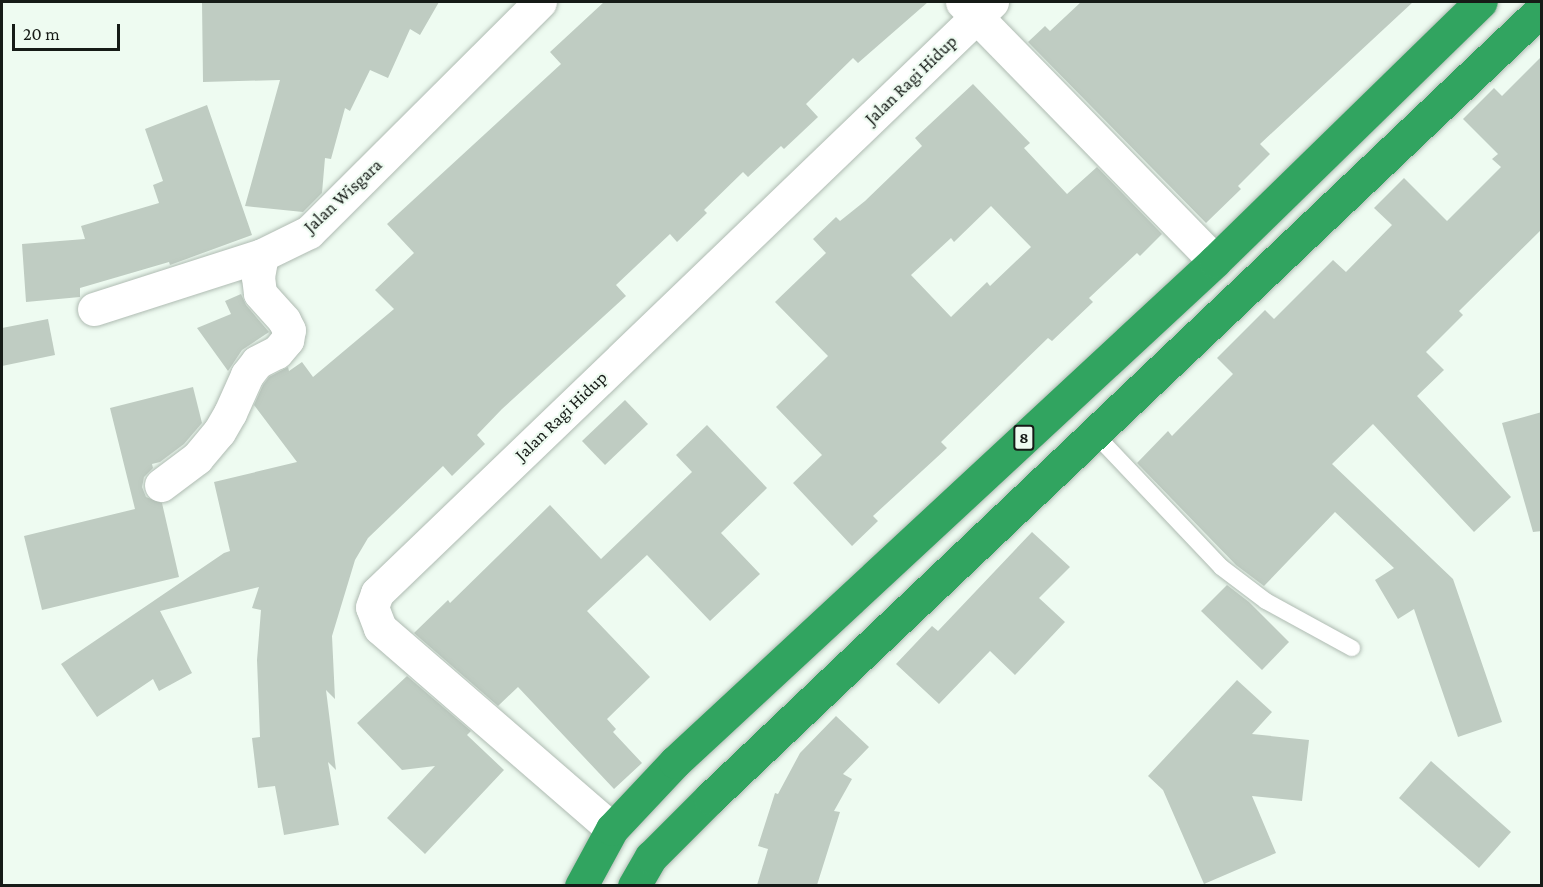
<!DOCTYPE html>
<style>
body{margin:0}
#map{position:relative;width:1543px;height:887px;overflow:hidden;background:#eefbf1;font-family:"Crimson Pro",serif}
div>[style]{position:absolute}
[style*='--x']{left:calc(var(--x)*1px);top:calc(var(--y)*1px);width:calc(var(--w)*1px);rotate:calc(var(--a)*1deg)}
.building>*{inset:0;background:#bfccc2}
.roads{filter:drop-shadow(0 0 2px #afbbb2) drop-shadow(0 0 2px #afbbb2)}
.lane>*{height:16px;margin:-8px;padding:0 8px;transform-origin:8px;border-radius:8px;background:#fff}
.street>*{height:33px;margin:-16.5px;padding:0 16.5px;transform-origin:16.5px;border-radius:16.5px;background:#fff}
.highway>*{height:33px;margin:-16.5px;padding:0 16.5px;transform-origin:16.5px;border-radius:16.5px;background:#31a460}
span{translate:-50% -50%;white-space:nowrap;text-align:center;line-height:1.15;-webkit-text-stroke:4.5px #eefbf1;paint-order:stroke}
.shield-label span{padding:2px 4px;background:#eefbf1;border:2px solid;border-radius:4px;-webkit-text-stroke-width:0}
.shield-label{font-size:16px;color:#161b17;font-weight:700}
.street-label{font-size:18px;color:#161b17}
.frame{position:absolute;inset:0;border:3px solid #161b17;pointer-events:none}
.scale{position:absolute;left:12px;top:24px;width:108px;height:27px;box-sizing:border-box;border:3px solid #161b17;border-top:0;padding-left:8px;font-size:18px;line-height:21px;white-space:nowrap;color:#161b17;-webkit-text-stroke:4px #eefbf1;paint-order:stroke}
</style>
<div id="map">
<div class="building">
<div style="clip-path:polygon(202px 2px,439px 2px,420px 35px,410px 29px,388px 78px,370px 70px,350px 111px,345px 108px,331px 159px,325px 158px,322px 193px,303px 212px,245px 206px,280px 80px,203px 82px)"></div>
<div style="clip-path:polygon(604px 2px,928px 2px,858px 63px,853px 58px,806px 104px,818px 117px,784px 149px,781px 146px,748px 177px,743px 172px,704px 210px,707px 213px,677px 242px,670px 234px,616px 285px,626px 296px,502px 409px,477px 435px,485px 444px,452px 476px,443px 466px,368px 538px,355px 560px,332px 636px,335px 699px,326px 690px,336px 770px,328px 762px,339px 825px,284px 835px,275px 786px,258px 788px,252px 738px,260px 737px,257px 660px,261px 610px,252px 608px,259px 587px,160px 611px,192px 673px,159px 691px,153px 679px,97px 717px,61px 664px,224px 553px,230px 551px,214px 482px,297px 462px,254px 405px,263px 385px,269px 377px,288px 367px,289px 371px,302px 362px,313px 377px,394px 309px,375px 290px,414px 253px,387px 224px,561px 64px,550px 52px)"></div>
<div style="clip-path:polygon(1081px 2px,1413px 2px,1260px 144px,1270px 154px,1238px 186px,1241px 189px,1206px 223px,1028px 42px,1045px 26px,1050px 31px)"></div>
<div style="clip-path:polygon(1542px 56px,1542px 229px,1459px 311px,1463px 315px,1426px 352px,1444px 370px,1417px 396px,1511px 497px,1474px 532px,1373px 424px,1332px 464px,1453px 579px,1502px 722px,1458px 737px,1414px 609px,1398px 619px,1375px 580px,1394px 568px,1335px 512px,1264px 586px,1236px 565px,1137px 463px,1168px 431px,1172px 436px,1233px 374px,1217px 358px,1265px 310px,1274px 319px,1333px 260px,1346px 272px,1392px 225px,1374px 208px,1404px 178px,1447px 221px,1501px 167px,1492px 159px,1498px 154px,1463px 119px,1494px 88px,1502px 96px)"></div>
<div style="clip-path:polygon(evenodd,973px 84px,1030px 143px,1024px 148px,1067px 194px,1097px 167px,1162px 234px,1140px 256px,1137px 253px,1089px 298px,1093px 302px,1052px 341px,1048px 338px,941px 442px,947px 448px,873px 516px,878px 521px,852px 546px,793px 483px,822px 455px,776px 407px,828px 356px,775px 302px,826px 253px,813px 239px,836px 217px,840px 221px,865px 201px,922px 146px,915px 138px,973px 84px,991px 206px,1031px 247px,990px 286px,987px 282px,951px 317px,911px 275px,951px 238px,954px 242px,991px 206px)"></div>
<div style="clip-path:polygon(207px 105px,252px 235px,170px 265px,169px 262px,80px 288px,80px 297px,26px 302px,22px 244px,85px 239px,81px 226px,159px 203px,153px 185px,163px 181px,145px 129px)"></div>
<div style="clip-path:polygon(241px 294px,246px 305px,269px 332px,242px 350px,228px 371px,197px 328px,231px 314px,225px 301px)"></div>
<div style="clip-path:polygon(48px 319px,55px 355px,2px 366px,2px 328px)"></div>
<div style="clip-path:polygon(193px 387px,202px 423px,184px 444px,160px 462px,152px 464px,153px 468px,144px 477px,142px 487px,146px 497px,162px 503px,179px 577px,42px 610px,24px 536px,135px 509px,110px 408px)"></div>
<div style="clip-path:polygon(625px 400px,648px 424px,605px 465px,582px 441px)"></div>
<div style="clip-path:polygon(1542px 412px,1542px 531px,1533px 532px,1502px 423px)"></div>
<div style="clip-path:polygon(707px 425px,767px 488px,721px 533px,760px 574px,710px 621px,647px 555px,587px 611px,650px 677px,607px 719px,616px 729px,613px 732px,642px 763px,614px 789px,518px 687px,498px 706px,414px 633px,448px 600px,450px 603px,550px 505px,601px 559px,692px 472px,676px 455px)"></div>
<div style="clip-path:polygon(1032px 532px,1070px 567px,1039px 598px,1065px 622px,1015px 675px,990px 651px,939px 704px,896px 664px,932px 626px,938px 631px)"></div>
<div style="clip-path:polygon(1227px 585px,1249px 602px,1289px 642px,1262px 670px,1201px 611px)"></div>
<div style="clip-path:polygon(407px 676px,471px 731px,467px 735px,504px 770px,425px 854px,387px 818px,435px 766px,402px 770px,357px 723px)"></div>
<div style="clip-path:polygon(1237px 680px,1272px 712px,1252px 734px,1309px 740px,1302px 801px,1252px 796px,1276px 853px,1204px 884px,1163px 790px,1148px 776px)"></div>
<div style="clip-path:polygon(836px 716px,869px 747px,843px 774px,852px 779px,834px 811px,840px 812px,817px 885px,757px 885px,768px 849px,758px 846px,775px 793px,778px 794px,800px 753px)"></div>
<div style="clip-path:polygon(1431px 761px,1511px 832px,1479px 868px,1399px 798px)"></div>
</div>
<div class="roads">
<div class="lane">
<div style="--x:1094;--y:433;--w:185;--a:46.5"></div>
<div style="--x:1221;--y:567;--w:56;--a:37.1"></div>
<div style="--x:1266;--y:601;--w:98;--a:28.7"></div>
</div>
<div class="street">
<div style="--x:962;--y:2;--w:362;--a:45.7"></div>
<div style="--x:94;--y:309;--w:176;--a:-17.8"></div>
<div style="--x:262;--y:255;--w:52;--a:-26.1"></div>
<div style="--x:309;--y:232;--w:326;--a:-44.9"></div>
<div style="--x:161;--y:485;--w:45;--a:-36.9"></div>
<div style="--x:197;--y:458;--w:34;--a:-50"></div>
<div style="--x:219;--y:432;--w:22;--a:-60"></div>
<div style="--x:230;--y:413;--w:42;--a:-65.9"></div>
<div style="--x:247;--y:375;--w:16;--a:-52"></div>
<div style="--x:257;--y:362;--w:22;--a:-27"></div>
<div style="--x:277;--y:352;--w:16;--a:-50"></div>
<div style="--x:287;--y:340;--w:10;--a:-79"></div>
<div style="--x:289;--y:330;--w:11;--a:-117"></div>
<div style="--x:284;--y:320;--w:36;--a:-132"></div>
<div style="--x:260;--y:293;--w:16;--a:-97"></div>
<div style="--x:258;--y:277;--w:22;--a:-80"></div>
<div style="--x:612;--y:829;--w:307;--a:-139.1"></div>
<div style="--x:380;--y:628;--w:22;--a:-111"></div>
<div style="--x:372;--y:607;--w:15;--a:-70"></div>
<div style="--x:377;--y:593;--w:853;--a:-43.86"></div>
</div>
<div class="highway">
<div style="--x:581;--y:886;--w:65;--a:-61.5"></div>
<div style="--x:612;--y:829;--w:92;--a:-46.8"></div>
<div style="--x:675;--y:762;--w:737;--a:-42.85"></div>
<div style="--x:1215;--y:261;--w:371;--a:-44.3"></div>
<div style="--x:634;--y:886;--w:34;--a:-60"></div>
<div style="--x:651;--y:857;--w:83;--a:-45"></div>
<div style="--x:710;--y:798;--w:1147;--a:-43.48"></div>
</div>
</div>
<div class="shield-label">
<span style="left:1024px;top:438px">8</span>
</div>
<div class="street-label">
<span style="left:911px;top:80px;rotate:-44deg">Jalan Ragi Hidup</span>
<span style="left:343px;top:196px;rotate:-43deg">Jalan Wisgara</span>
<span style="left:561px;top:416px;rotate:-44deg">Jalan Ragi Hidup</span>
</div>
<div class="frame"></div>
<div class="scale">20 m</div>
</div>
